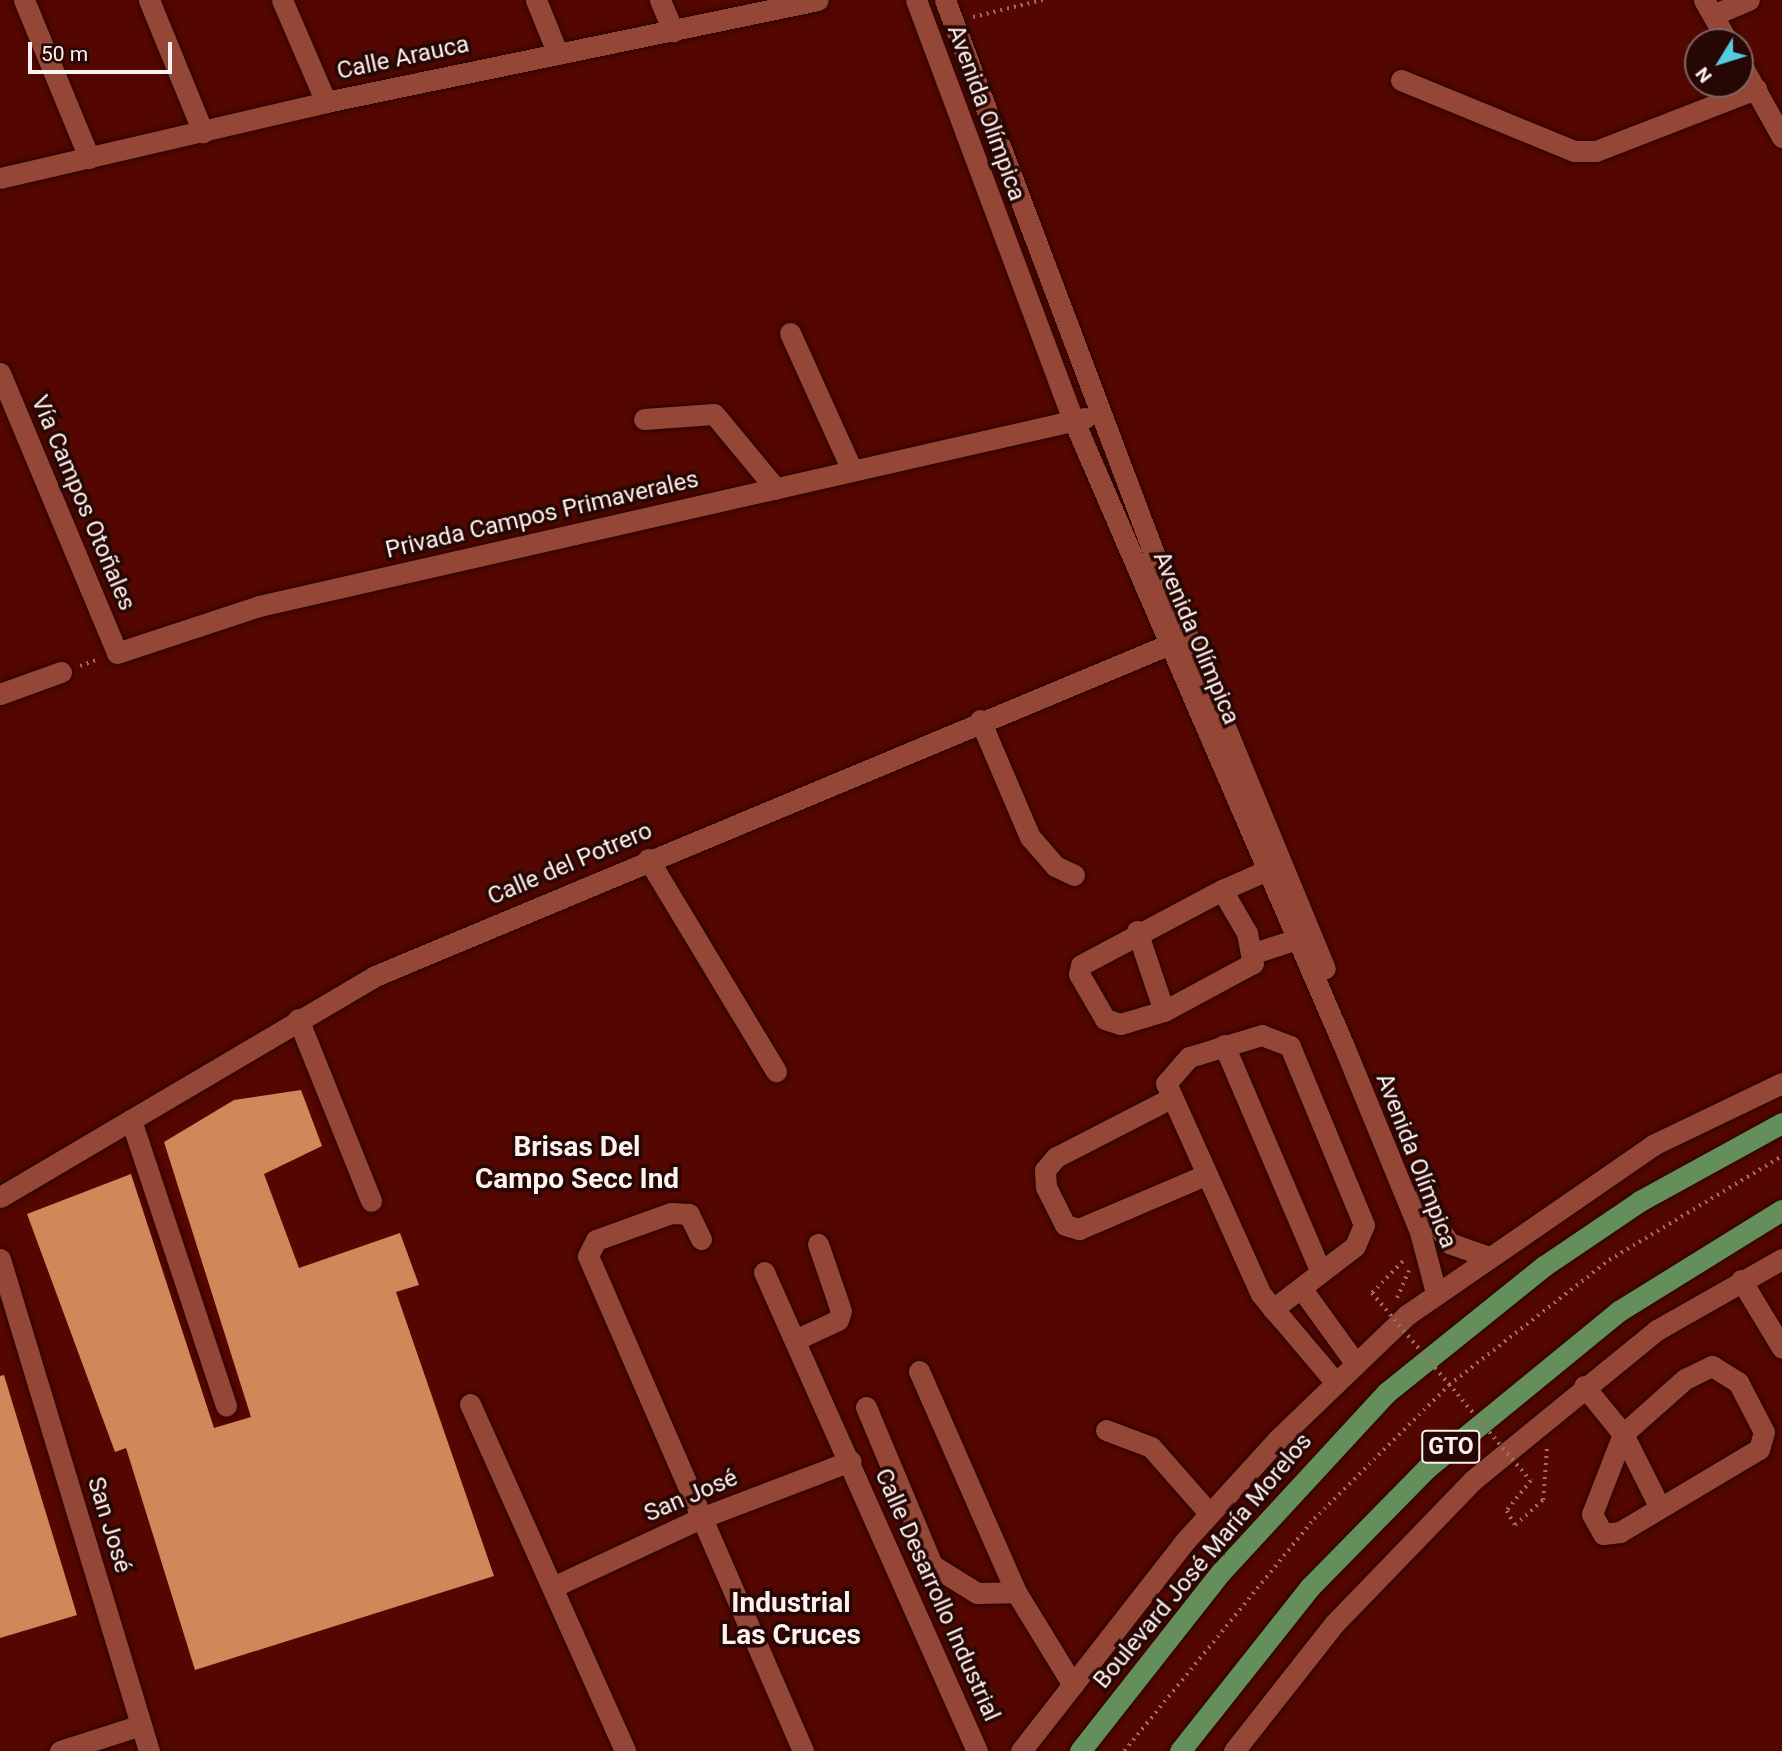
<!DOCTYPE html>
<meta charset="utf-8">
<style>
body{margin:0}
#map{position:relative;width:1782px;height:1751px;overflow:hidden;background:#530700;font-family:Roboto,sans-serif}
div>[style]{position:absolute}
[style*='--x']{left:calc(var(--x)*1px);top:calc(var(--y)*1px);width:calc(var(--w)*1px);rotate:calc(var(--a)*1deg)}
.building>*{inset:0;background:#d0885b}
.path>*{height:3.5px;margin-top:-1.75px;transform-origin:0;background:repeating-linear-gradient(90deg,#9d6e69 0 2px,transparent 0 7px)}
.roads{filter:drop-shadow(0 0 2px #290401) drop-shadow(0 0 2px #290401)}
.minor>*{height:21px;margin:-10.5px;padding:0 10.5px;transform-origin:10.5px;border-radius:10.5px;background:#944637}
.major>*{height:21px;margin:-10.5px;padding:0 10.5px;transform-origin:10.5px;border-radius:10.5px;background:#658f5a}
.path-bridge>*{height:3.5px;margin-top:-1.75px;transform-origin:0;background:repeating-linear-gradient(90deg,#9d6e69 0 2px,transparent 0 7px)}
span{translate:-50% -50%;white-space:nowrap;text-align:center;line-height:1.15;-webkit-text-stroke:7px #260703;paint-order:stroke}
.shield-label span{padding:2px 5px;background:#260703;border:2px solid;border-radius:5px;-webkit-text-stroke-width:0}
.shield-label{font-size:23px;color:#fcf2f0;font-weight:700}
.street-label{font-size:24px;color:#fcf2f0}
.quarter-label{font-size:28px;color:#fcf2f0;font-weight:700}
.north{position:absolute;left:1684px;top:28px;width:70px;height:70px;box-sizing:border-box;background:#260703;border:2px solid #7c6562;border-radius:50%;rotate:232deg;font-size:19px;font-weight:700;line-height:28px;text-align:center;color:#fcf2f0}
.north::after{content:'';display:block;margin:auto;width:24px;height:32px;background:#55cae0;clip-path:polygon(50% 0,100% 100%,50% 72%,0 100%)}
.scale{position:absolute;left:28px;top:42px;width:144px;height:32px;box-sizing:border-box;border:4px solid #fcf2f0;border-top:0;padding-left:9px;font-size:21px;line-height:24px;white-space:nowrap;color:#fcf2f0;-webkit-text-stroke:5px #260703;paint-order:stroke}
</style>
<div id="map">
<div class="building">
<div style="clip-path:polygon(301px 1090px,322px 1146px,264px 1174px,299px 1268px,400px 1233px,419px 1285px,396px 1292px,494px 1576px,195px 1670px,126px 1448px,115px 1452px,27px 1214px,131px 1174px,214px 1428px,251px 1417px,164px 1142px,234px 1100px)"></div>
<div style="clip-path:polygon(4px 1375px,77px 1615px,0 1638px,0 1376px)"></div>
</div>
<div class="path">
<div style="--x:973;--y:17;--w:72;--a:-13.7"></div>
<div style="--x:80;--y:666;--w:20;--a:-20"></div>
<div style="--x:1372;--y:1293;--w:47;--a:-45.9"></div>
<div style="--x:1397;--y:1298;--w:30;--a:-67"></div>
<div style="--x:1531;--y:1481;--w:38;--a:129"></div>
<div style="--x:1507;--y:1511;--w:16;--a:60"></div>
<div style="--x:1515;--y:1525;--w:38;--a:-42"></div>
<div style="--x:1543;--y:1500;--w:56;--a:-85.9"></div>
<div style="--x:1124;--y:1751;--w:300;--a:-50.7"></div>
<div style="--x:1314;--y:1519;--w:190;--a:-44.8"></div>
<div style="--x:1449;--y:1385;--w:203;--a:-38"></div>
<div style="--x:1609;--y:1260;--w:202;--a:-31"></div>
</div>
<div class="roads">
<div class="minor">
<div style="--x:24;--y:0;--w:171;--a:67.6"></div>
<div style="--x:149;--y:0;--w:143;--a:67.8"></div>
<div style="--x:282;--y:0;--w:111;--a:66.7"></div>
<div style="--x:536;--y:0;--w:56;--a:68"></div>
<div style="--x:660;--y:0;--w:34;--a:67"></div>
<div style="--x:916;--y:0;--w:447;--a:69.5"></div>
<div style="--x:1073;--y:419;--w:681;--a:66.64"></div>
<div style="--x:1343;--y:1044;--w:203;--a:67.7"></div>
<div style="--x:1420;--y:1232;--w:63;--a:75.3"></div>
<div style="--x:945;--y:0;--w:597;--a:69.32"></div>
<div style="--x:1156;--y:559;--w:443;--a:67.6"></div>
<div style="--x:1704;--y:0;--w:48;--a:60.3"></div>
<div style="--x:1713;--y:15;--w:39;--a:-23"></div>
<div style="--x:1740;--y:62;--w:86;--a:60.8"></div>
<div style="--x:1401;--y:80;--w:187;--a:22.3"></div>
<div style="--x:1574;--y:151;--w:22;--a:0"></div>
<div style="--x:1596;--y:151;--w:172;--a:-21.2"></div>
<div style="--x:0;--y:178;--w:335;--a:-13.1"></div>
<div style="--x:326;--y:102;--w:502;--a:-11.71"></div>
<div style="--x:790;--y:333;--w:150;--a:65.7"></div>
<div style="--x:0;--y:373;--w:303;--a:67.3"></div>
<div style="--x:117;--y:653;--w:150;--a:-18.3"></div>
<div style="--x:259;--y:606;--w:847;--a:-12.82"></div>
<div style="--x:644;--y:419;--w:70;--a:-4.1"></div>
<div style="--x:714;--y:414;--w:97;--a:50.4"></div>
<div style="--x:0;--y:694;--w:65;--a:-19.8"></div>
<div style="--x:980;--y:720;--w:127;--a:66.9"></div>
<div style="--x:1030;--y:837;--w:38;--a:49"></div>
<div style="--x:1055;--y:866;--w:21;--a:25"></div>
<div style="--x:648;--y:859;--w:248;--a:58.9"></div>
<div style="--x:1222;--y:890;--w:50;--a:59.8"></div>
<div style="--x:1247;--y:933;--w:31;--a:79"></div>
<div style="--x:1253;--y:963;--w:101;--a:151.7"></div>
<div style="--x:1164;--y:1011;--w:46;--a:163.5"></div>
<div style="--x:1120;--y:1024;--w:16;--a:-162"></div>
<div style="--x:1105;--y:1019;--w:52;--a:-120"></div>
<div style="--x:1079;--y:974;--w:9;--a:-77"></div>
<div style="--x:1081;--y:965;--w:160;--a:-28"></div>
<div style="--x:1222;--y:890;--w:64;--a:-23.8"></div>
<div style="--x:1137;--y:931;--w:84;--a:71.4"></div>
<div style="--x:1254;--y:953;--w:58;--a:-18.1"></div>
<div style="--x:298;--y:1019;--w:196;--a:68.1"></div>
<div style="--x:1224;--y:1045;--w:247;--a:66.9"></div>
<div style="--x:1171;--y:1098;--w:129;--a:152.8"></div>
<div style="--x:1056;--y:1157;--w:17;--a:130"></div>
<div style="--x:1045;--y:1170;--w:17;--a:87"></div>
<div style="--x:1046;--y:1187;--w:42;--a:63.4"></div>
<div style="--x:1065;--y:1225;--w:15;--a:16"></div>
<div style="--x:1079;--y:1229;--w:137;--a:-23.2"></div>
<div style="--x:131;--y:1120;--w:301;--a:71.6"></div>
<div style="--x:0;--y:1197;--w:435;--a:-30.5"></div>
<div style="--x:375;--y:976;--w:875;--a:-22.67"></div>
<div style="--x:1421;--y:1199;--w:52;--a:57.5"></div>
<div style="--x:1449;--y:1243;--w:42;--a:19.3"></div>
<div style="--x:701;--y:1239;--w:28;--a:-116"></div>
<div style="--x:689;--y:1214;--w:18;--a:-177"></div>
<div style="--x:671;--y:1213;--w:80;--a:160.2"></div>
<div style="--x:596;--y:1240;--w:18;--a:117"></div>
<div style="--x:588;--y:1256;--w:540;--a:66.52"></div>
<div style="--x:0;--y:1259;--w:514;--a:73.15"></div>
<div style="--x:764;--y:1272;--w:524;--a:66.03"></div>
<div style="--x:1741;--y:1280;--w:79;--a:58.9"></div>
<div style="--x:1301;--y:1288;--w:94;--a:54.1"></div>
<div style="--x:1273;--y:1309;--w:103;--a:-37.5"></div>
<div style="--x:1355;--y:1246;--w:23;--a:-67"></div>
<div style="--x:1364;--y:1225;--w:194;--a:-112.5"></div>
<div style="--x:1290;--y:1046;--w:30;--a:-159"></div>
<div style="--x:1262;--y:1035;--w:76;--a:163.2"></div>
<div style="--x:1189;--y:1057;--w:35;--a:131"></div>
<div style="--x:1166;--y:1083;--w:231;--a:65.8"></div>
<div style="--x:1261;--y:1294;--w:19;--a:51"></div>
<div style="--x:1273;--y:1309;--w:15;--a:48"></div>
<div style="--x:1283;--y:1320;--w:82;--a:49.9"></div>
<div style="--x:795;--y:1340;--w:47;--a:-24.9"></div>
<div style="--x:838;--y:1320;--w:9;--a:-72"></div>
<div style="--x:841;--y:1311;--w:71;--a:-108.9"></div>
<div style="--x:1712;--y:1366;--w:31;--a:32"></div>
<div style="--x:1738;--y:1382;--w:56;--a:62.5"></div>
<div style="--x:1764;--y:1432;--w:18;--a:106"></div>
<div style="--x:1759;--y:1449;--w:162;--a:149.2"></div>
<div style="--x:1620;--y:1532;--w:17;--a:173"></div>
<div style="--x:1603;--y:1534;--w:23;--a:-119"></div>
<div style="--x:1592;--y:1514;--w:86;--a:-68.8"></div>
<div style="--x:1623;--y:1434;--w:83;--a:-41.6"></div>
<div style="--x:1685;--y:1379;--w:30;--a:-26"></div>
<div style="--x:919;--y:1371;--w:241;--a:66.3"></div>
<div style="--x:1016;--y:1592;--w:109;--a:58.5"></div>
<div style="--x:1584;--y:1386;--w:62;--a:50.9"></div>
<div style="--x:1623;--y:1434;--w:80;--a:63.4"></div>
<div style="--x:470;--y:1404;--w:380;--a:65.9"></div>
<div style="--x:866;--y:1407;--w:171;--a:67.3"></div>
<div style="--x:932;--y:1565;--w:53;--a:31.9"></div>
<div style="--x:977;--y:1593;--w:39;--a:-1"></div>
<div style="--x:1106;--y:1430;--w:48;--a:20.7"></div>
<div style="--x:1151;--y:1447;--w:88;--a:48.7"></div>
<div style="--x:555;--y:1586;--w:161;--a:-25"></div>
<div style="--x:701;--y:1518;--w:160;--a:-20.9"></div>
<div style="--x:60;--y:1751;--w:85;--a:-17.8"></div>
<div style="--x:1021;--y:1751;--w:266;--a:-52"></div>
<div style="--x:1185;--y:1541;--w:138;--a:-47.6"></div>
<div style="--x:1278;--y:1439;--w:179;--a:-43.9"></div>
<div style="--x:1407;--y:1315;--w:299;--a:-34.6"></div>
<div style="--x:1653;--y:1145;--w:143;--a:-25.7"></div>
<div style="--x:1234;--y:1751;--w:162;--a:-51.8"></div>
<div style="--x:1334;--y:1624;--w:200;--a:-46"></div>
<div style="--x:1473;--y:1480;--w:237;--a:-39.2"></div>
<div style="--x:1657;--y:1330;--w:144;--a:-29.6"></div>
</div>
<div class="major">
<div style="--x:1080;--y:1751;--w:228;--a:-51.8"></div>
<div style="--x:1221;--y:1572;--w:243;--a:-47.3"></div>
<div style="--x:1386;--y:1393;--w:203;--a:-38.8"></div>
<div style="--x:1544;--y:1266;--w:116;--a:-34.1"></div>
<div style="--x:1640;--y:1201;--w:162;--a:-28.8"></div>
<div style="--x:1180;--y:1751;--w:209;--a:-51.6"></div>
<div style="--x:1310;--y:1587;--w:167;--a:-45.5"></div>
<div style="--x:1427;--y:1468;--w:248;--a:-39.3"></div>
<div style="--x:1619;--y:1311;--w:192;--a:-31.8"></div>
</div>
</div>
<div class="path-bridge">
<div style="--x:1372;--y:1293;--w:246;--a:49.8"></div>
</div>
<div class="shield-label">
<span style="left:1451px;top:1447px">GTO</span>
</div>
<div class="street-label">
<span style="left:403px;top:58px;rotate:-12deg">Calle Arauca</span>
<span style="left:986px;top:113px;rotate:70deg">Avenida Olímpica</span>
<span style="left:83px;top:503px;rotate:67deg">Vía Campos Otoñales</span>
<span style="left:542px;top:515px;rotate:-13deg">Privada Campos Primaverales</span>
<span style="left:1196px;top:638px;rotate:67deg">Avenida Olímpica</span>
<span style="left:570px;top:864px;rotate:-23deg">Calle del Potrero</span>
<span style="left:1416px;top:1161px;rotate:69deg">Avenida Olímpica</span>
<span style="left:691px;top:1496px;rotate:-23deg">San José</span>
<span style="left:109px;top:1525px;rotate:73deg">San José</span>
<span style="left:1203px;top:1561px;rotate:-50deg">Boulevard José María Morelos</span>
<span style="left:937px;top:1595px;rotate:66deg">Calle Desarrollo Industrial</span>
</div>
<div class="quarter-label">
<span style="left:577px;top:1163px">Brisas Del<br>Campo Secc Ind</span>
<span style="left:791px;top:1619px">Industrial<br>Las Cruces</span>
</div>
<div class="north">N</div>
<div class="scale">50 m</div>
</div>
